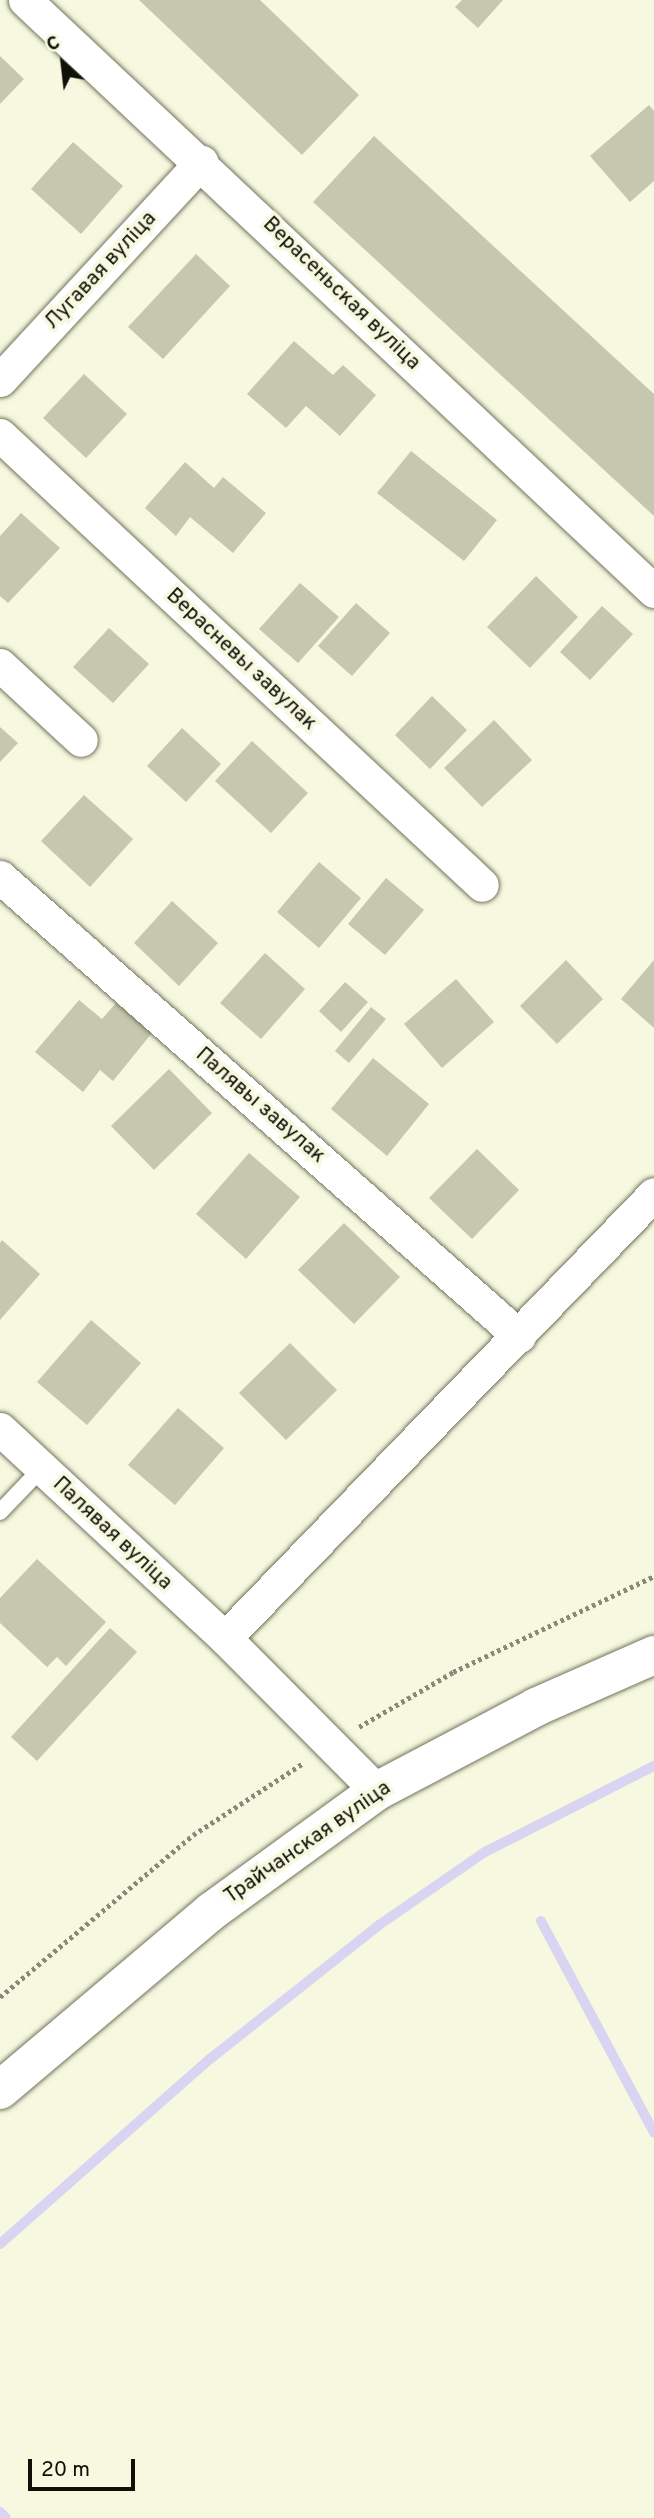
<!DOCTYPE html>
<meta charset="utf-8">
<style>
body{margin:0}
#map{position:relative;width:654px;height:2518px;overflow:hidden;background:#f6f8df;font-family:Overpass,sans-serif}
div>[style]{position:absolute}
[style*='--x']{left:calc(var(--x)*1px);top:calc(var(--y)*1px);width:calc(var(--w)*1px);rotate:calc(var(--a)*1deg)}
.stream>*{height:10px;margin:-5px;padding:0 5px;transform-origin:5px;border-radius:5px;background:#dad4f3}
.building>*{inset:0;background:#c5c7ae}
.path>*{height:4.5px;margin-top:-2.25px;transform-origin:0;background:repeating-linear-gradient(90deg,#888978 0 3.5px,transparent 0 7px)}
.roads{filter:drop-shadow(0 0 2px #72745d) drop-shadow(0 0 2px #72745d)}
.lane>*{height:16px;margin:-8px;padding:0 8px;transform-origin:8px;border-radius:8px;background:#fff}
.street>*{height:33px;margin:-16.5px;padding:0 16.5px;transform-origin:16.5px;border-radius:16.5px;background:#fff}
.secondary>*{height:38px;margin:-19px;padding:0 19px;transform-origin:19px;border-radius:19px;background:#fff}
span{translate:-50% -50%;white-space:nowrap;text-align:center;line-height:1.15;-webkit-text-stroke:7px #f6f8df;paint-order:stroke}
.street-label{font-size:21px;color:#0f1007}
.north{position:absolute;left:28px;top:28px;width:70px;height:70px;-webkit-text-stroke:5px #f6f8df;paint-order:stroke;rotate:333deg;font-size:19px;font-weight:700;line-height:28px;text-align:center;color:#0f1007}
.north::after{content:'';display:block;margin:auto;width:24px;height:32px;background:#0f1007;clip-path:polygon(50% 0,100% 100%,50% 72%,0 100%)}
.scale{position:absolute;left:28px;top:2459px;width:107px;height:32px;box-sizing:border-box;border:4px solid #0f1007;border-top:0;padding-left:9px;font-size:21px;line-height:24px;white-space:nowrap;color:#0f1007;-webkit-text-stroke:5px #f6f8df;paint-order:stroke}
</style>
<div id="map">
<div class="stream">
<div style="--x:541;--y:1921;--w:240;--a:61.9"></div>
<div style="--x:0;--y:2244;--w:280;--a:-41.4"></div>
<div style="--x:210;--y:2059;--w:216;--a:-38.4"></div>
<div style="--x:379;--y:1925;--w:129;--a:-34.6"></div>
<div style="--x:485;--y:1852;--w:190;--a:-27"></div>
<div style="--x:0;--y:2512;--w:8;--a:45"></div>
</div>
<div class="building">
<div style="clip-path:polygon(139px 0,260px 0,359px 95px,302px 155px)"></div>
<div style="clip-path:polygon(462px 0,503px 0,478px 28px,455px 7px)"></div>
<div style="clip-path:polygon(0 56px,24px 79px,0 104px)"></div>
<div style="clip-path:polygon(649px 105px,654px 111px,654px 181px,630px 202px,590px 156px)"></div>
<div style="clip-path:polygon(374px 136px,654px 394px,654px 516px,313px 202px)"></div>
<div style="clip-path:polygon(73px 142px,123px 186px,81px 234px,31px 189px)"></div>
<div style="clip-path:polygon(196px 254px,230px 286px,163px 359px,128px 327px)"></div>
<div style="clip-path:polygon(294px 341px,333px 375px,343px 365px,376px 395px,340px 436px,306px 406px,286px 428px,247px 394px)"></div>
<div style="clip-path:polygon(84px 374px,127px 414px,86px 458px,43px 418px)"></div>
<div style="clip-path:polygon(411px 451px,497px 520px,464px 561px,377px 493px)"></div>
<div style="clip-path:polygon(185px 462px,214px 488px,223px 477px,266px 513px,233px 553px,190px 517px,176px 536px,145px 508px)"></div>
<div style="clip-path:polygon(21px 513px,60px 548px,8px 603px,0 596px,0 536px)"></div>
<div style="clip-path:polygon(536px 576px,578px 617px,530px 668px,487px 627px)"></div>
<div style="clip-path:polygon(300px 583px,339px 617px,298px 663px,259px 629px)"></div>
<div style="clip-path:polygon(356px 603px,390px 633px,352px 676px,318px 646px)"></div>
<div style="clip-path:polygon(602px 606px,633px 634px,590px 680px,560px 652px)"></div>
<div style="clip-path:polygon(109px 628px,149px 664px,113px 703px,73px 667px)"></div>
<div style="clip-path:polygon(432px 696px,467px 730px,430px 769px,395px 735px)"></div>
<div style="clip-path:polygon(494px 720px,532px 760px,482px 807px,444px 768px)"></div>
<div style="clip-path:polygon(0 727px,18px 743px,0 762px)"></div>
<div style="clip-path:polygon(182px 728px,221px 764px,186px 802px,147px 766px)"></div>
<div style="clip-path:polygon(252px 741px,308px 793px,271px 833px,215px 781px)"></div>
<div style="clip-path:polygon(84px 795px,133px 839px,90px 887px,41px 841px)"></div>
<div style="clip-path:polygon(319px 862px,361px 898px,319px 948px,277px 912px)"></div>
<div style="clip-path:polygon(386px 878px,424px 910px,385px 955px,348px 924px)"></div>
<div style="clip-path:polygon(172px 901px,218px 943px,179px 986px,134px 943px)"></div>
<div style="clip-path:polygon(265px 953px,305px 989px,261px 1039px,220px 1003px)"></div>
<div style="clip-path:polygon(566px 960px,603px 999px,557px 1044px,520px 1006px)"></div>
<div style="clip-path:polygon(654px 960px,654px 1028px,621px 999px)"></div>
<div style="clip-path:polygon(456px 979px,494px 1022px,442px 1068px,404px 1024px)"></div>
<div style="clip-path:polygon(345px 982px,368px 1002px,341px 1032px,319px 1011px)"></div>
<div style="clip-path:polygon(79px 1000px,102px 1019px,116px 1003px,152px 1033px,113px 1081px,100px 1070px,83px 1092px,35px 1052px)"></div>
<div style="clip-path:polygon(371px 1007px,386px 1019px,349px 1063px,335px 1051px)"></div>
<div style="clip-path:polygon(373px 1058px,429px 1104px,387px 1156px,331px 1109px)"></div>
<div style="clip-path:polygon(169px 1069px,212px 1113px,154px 1170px,111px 1126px)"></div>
<div style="clip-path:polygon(477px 1149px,519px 1190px,472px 1239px,429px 1198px)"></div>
<div style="clip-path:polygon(249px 1153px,300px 1197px,246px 1259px,196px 1214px)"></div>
<div style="clip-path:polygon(344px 1223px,400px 1277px,354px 1324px,298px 1270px)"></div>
<div style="clip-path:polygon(2px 1240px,40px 1274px,0 1320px,0 1243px)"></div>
<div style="clip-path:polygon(91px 1320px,141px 1363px,87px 1425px,37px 1382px)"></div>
<div style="clip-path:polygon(290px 1343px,337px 1390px,286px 1440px,239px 1393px)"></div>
<div style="clip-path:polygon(178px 1408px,224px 1448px,175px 1505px,128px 1465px)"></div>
<div style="clip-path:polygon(37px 1559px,106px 1622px,66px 1666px,57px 1657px,47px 1667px,0 1623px,0 1598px)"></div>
<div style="clip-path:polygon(110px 1628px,137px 1652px,37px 1761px,11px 1737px)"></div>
</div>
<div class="path">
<div style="--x:359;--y:1727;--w:109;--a:-30.3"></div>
<div style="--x:453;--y:1672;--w:223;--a:-25.5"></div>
<div style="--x:0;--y:1997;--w:252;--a:-40"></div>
<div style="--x:193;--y:1835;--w:130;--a:-33.1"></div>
</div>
<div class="roads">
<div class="lane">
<div style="--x:0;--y:1512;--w:61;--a:-46.3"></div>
</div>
<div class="street">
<div style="--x:25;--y:0;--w:863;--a:43.22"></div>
<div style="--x:0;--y:380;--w:297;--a:-47.3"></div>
<div style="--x:0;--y:435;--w:659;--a:43.03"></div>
<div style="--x:0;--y:665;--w:110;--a:42.8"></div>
<div style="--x:0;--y:877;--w:693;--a:41.49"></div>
<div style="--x:0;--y:1429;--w:307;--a:42.9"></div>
<div style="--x:225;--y:1638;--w:216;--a:45.2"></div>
<div style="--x:225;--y:1638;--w:617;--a:-45.98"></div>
</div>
<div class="secondary">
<div style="--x:0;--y:2090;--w:277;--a:-40.2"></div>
<div style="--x:212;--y:1911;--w:204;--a:-36"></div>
<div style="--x:377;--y:1791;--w:180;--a:-27.8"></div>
<div style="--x:536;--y:1707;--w:129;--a:-23.8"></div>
</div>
</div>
<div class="street-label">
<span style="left:101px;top:271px;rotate:-47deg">Лугавая вуліца</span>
<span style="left:341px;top:294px;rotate:44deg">Верасеньская вуліца</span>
<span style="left:241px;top:660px;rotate:43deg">Верасневы завулак</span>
<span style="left:260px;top:1106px;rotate:41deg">Палявы завулак</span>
<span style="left:112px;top:1534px;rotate:43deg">Палявая вуліца</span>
<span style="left:308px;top:1843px;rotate:-35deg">Трайчанская вуліца</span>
</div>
<div class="north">С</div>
<div class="scale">20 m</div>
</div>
